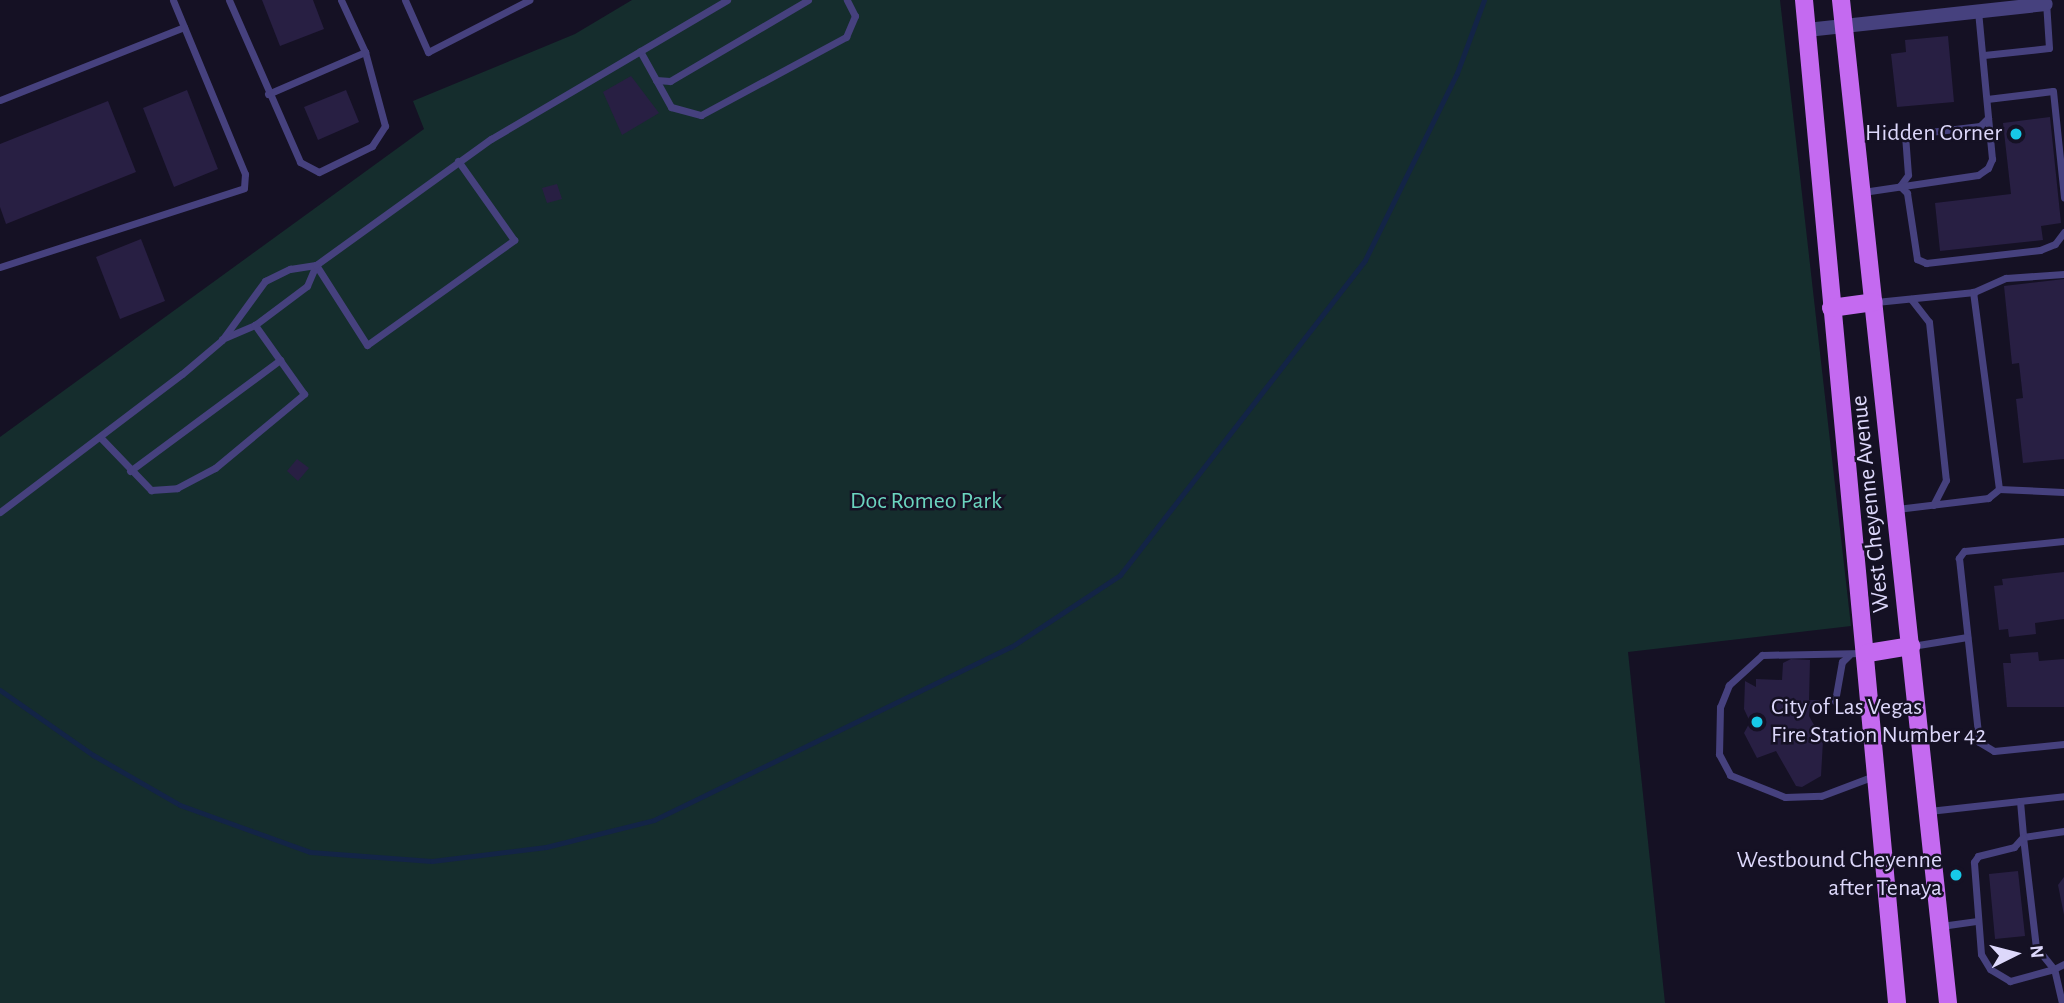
<!DOCTYPE html>
<style>
body{margin:0}
#map{position:relative;width:2064px;height:1003px;overflow:hidden;background:#151124;font-family:"Alegreya Sans",sans-serif}
div>[style]{position:absolute}
[style*='--x']{left:calc(var(--x)*1px);top:calc(var(--y)*1px);width:calc(var(--w)*1px);rotate:calc(var(--a)*1deg)}
.green>*{inset:0;background:#152d2d}
.stream>*{height:5px;margin:-2.5px;padding:0 2.5px;transform-origin:2.5px;border-radius:2.5px;background:#132446}
.building>*{inset:0;background:#281f43}
.lane>*{height:7px;margin:-3.5px;padding:0 3.5px;transform-origin:3.5px;border-radius:3.5px;background:#46417e}
.street>*{height:14px;margin:-7px;padding:0 7px;transform-origin:7px;border-radius:7px;background:#46417e}
.primary>*{height:18px;margin:-9px;padding:0 9px;transform-origin:9px;border-radius:9px;background:#c46af0}
.dots>*{width:19px;height:19px;translate:-50% -50%;box-sizing:border-box;border:4px solid #151124;border-radius:50%}
span{translate:-50% -50%;white-space:nowrap;text-align:center;line-height:1.15;-webkit-text-stroke:5px #151124;paint-order:stroke}
.poi-label{font-size:24px;color:#ddd8fb}
.right{translate:-100% -50%;text-align:right}
.left{translate:0 -50%;text-align:left}
.park-label{font-size:24px;color:#6bd4bf}
.street-label{font-size:24px;color:#ddd8fb}
.north{position:absolute;left:1980px;top:919px;width:70px;height:70px;-webkit-text-stroke:5px #151124;paint-order:stroke;rotate:84deg;font-size:19px;font-weight:700;line-height:28px;text-align:center;color:#ddd8fb}
.north::after{content:'';display:block;margin:auto;width:24px;height:32px;background:#ddd8fb;clip-path:polygon(50% 0,100% 100%,50% 72%,0 100%)}
</style>
<div id="map">
<div class="green">
<div style="clip-path:polygon(632px 0,1780px 0,1851px 626px,1628px 652px,1665px 1003px,0 1003px,0 437px,424px 129px,413px 101px,575px 34px)"></div>
</div>
<div class="stream">
<div style="--x:0;--y:690;--w:113;--a:35"></div>
<div style="--x:93;--y:755;--w:100;--a:29.9"></div>
<div style="--x:180;--y:805;--w:138;--a:19.9"></div>
<div style="--x:310;--y:852;--w:122;--a:4.2"></div>
<div style="--x:432;--y:861;--w:115;--a:-7"></div>
<div style="--x:546;--y:847;--w:111;--a:-14"></div>
<div style="--x:654;--y:820;--w:397;--a:-25.9"></div>
<div style="--x:1011;--y:647;--w:131;--a:-33.4"></div>
<div style="--x:1120;--y:575;--w:399;--a:-52.1"></div>
<div style="--x:1365;--y:260;--w:208;--a:-63.8"></div>
<div style="--x:1457;--y:73;--w:78;--a:-69.7"></div>
</div>
<div class="building">
<div style="clip-path:polygon(262px 0,313px 0,324px 29px,280px 46px)"></div>
<div style="clip-path:polygon(1948px 36px,1954px 102px,1897px 107px,1891px 54px,1906px 52px,1905px 40px)"></div>
<div style="clip-path:polygon(631px 76px,659px 113px,622px 135px,603px 92px)"></div>
<div style="clip-path:polygon(187px 90px,218px 169px,174px 187px,143px 108px)"></div>
<div style="clip-path:polygon(346px 90px,359px 122px,318px 140px,304px 107px)"></div>
<div style="clip-path:polygon(108px 101px,136px 172px,6px 224px,0 207px,0 144px)"></div>
<div style="clip-path:polygon(2050px 117px,2061px 223px,2041px 226px,2043px 240px,1940px 251px,1935px 203px,2011px 194px,2003px 123px)"></div>
<div style="clip-path:polygon(557px 184px,562px 199px,547px 203px,542px 188px)"></div>
<div style="clip-path:polygon(141px 239px,165px 301px,120px 319px,96px 257px)"></div>
<div style="clip-path:polygon(2064px 279px,2064px 459px,2023px 463px,2016px 399px,2023px 398px,2019px 363px,2012px 364px,2004px 286px)"></div>
<div style="clip-path:polygon(297px 459px,309px 468px,298px 481px,287px 471px)"></div>
<div style="clip-path:polygon(2064px 572px,2064px 619px,2035px 623px,2036px 634px,2009px 637px,2008px 629px,1999px 630px,1994px 586px,2003px 585px,2002px 579px)"></div>
<div style="clip-path:polygon(2038px 652px,2039px 661px,2064px 659px,2064px 707px,2007px 707px,2003px 663px,2011px 663px,2010px 654px)"></div>
<div style="clip-path:polygon(1791px 659px,1810px 660px,1809px 700px,1820px 700px,1810px 706px,1809px 716px,1823px 741px,1821px 776px,1802px 787px,1796px 786px,1776px 751px,1757px 758px,1744px 733px,1750px 722px,1744px 709px,1745px 681px,1756px 687px,1756px 679px,1782px 680px,1783px 663px)"></div>
<div style="clip-path:polygon(2018px 871px,2025px 936px,1995px 939px,1989px 874px)"></div>
<div style="clip-path:polygon(2064px 877px,2064px 915px,2058px 885px)"></div>
</div>
<div class="lane">
<div style="--x:229;--y:0;--w:177;--a:66.3"></div>
<div style="--x:300;--y:162;--w:21;--a:28"></div>
<div style="--x:319;--y:172;--w:59;--a:-26.1"></div>
<div style="--x:372;--y:146;--w:24;--a:-57"></div>
<div style="--x:385;--y:126;--w:77;--a:-105.1"></div>
<div style="--x:365;--y:52;--w:57;--a:-114.8"></div>
<div style="--x:405;--y:0;--w:57;--a:66.1"></div>
<div style="--x:428;--y:52;--w:114;--a:-27.2"></div>
<div style="--x:640;--y:51;--w:64;--a:61"></div>
<div style="--x:671;--y:107;--w:31;--a:15"></div>
<div style="--x:701;--y:115;--w:165;--a:-28.3"></div>
<div style="--x:846;--y:37;--w:23;--a:-67"></div>
<div style="--x:855;--y:16;--w:18;--a:-117"></div>
<div style="--x:1984;--y:55;--w:65;--a:-6.1"></div>
<div style="--x:2049;--y:48;--w:46;--a:-93.7"></div>
<div style="--x:656;--y:80;--w:14;--a:4"></div>
<div style="--x:670;--y:81;--w:160;--a:-30.4"></div>
<div style="--x:268;--y:94;--w:106;--a:-23.4"></div>
<div style="--x:1987;--y:99;--w:66;--a:-6.9"></div>
<div style="--x:2053;--y:91;--w:107;--a:84.1"></div>
<div style="--x:0;--y:100;--w:198;--a:-21.6"></div>
<div style="--x:1988;--y:118;--w:11;--a:135"></div>
<div style="--x:1980;--y:126;--w:76;--a:173.2"></div>
<div style="--x:1905;--y:135;--w:40;--a:85.7"></div>
<div style="--x:1908;--y:175;--w:14;--a:126"></div>
<div style="--x:1900;--y:186;--w:10;--a:45"></div>
<div style="--x:1907;--y:193;--w:67;--a:81.4"></div>
<div style="--x:1917;--y:259;--w:10;--a:24"></div>
<div style="--x:1926;--y:263;--w:115;--a:-6.5"></div>
<div style="--x:2040;--y:250;--w:16;--a:-22"></div>
<div style="--x:2055;--y:244;--w:15;--a:-53"></div>
<div style="--x:1863;--y:192;--w:116;--a:-8.4"></div>
<div style="--x:1978;--y:175;--w:12;--a:-35"></div>
<div style="--x:1988;--y:168;--w:10;--a:-66"></div>
<div style="--x:1992;--y:159;--w:148;--a:-95.4"></div>
<div style="--x:316;--y:265;--w:95;--a:57.5"></div>
<div style="--x:367;--y:345;--w:181;--a:-35.5"></div>
<div style="--x:514;--y:240;--w:97;--a:-125.3"></div>
<div style="--x:0;--y:267;--w:256;--a:-17.9"></div>
<div style="--x:244;--y:188;--w:14;--a:-86"></div>
<div style="--x:245;--y:174;--w:188;--a:-112.5"></div>
<div style="--x:1911;--y:299;--w:29;--a:52"></div>
<div style="--x:1929;--y:322;--w:159;--a:83.9"></div>
<div style="--x:1946;--y:480;--w:28;--a:117"></div>
<div style="--x:1876;--y:302;--w:99;--a:-5.8"></div>
<div style="--x:1974;--y:292;--w:35;--a:-24"></div>
<div style="--x:2006;--y:278;--w:58;--a:-3.9"></div>
<div style="--x:222;--y:339;--w:36;--a:-23"></div>
<div style="--x:255;--y:325;--w:65;--a:-36.9"></div>
<div style="--x:307;--y:286;--w:23;--a:-67"></div>
<div style="--x:100;--y:437;--w:74;--a:46.1"></div>
<div style="--x:151;--y:490;--w:26;--a:-4"></div>
<div style="--x:177;--y:488;--w:43;--a:-27.8"></div>
<div style="--x:215;--y:468;--w:116;--a:-39.7"></div>
<div style="--x:304;--y:394;--w:85;--a:-125.4"></div>
<div style="--x:130;--y:471;--w:187;--a:-36.5"></div>
<div style="--x:1999;--y:489;--w:65;--a:2.6"></div>
<div style="--x:1897;--y:509;--w:92;--a:-6.9"></div>
<div style="--x:1988;--y:498;--w:14;--a:-39"></div>
<div style="--x:1999;--y:489;--w:199;--a:-97.5"></div>
<div style="--x:0;--y:512;--w:228;--a:-37.2"></div>
<div style="--x:182;--y:374;--w:52;--a:-40.4"></div>
<div style="--x:222;--y:340;--w:73;--a:-53.9"></div>
<div style="--x:265;--y:281;--w:28;--a:-26"></div>
<div style="--x:290;--y:269;--w:26;--a:-9"></div>
<div style="--x:316;--y:265;--w:216;--a:-35.8"></div>
<div style="--x:491;--y:139;--w:274;--a:-30.5"></div>
<div style="--x:2064;--y:541;--w:100;--a:174.3"></div>
<div style="--x:1964;--y:551;--w:9;--a:126"></div>
<div style="--x:1959;--y:558;--w:185;--a:83.8"></div>
<div style="--x:1979;--y:742;--w:17;--a:31"></div>
<div style="--x:1994;--y:751;--w:70;--a:-5.7"></div>
<div style="--x:1912;--y:646;--w:56;--a:-9.3"></div>
<div style="--x:1864;--y:653;--w:102;--a:178.9"></div>
<div style="--x:1762;--y:655;--w:45;--a:137.7"></div>
<div style="--x:1729;--y:685;--w:24;--a:112"></div>
<div style="--x:1720;--y:707;--w:47;--a:91.2"></div>
<div style="--x:1719;--y:754;--w:24;--a:62"></div>
<div style="--x:1730;--y:775;--w:59;--a:21.8"></div>
<div style="--x:1785;--y:797;--w:36;--a:-2"></div>
<div style="--x:1821;--y:796;--w:57;--a:-20.7"></div>
<div style="--x:1835;--y:701;--w:40;--a:-80"></div>
<div style="--x:1842;--y:662;--w:10;--a:-45"></div>
<div style="--x:2020;--y:801;--w:36;--a:85"></div>
<div style="--x:2023;--y:837;--w:41;--a:-8.3"></div>
<div style="--x:1929;--y:811;--w:136;--a:-6.3"></div>
<div style="--x:2023;--y:837;--w:111;--a:83.3"></div>
<div style="--x:2036;--y:947;--w:28;--a:51"></div>
<div style="--x:2054;--y:969;--w:46;--a:164.7"></div>
<div style="--x:2010;--y:981;--w:23;--a:-149"></div>
<div style="--x:1990;--y:969;--w:17;--a:-121"></div>
<div style="--x:1981;--y:954;--w:92;--a:-94.4"></div>
<div style="--x:1974;--y:862;--w:7;--a:-56"></div>
<div style="--x:1978;--y:856;--w:37;--a:-14"></div>
<div style="--x:2014;--y:847;--w:13;--a:-48"></div>
<div style="--x:1941;--y:926;--w:37;--a:-8"></div>
<div style="--x:2062;--y:1003;--w:35;--a:-103"></div>
<div style="--x:2054;--y:969;--w:11;--a:-27"></div>
</div>
<div class="street">
<div style="--x:1807;--y:30;--w:240;--a:-6.2"></div>
</div>
<div class="primary">
<div style="--x:1804;--y:0;--w:1007;--a:84.7"></div>
<div style="--x:1841;--y:0;--w:1009;--a:83.91"></div>
<div style="--x:1831;--y:308;--w:43;--a:-7.9"></div>
<div style="--x:1868;--y:653;--w:44;--a:-9.2"></div>
</div>
<div class="dots">
<div style="left:2016px;top:134px;background:#17c9e8"></div>
<div style="left:1757px;top:722px;background:#17c9e8"></div>
<div style="left:1956px;top:875px;background:#17c9e8"></div>
</div>
<div class="poi-label">
<span class="right" style="left:2002px;top:134px">Hidden Corner</span>
<span class="left" style="left:1771px;top:722px">City of Las Vegas<br>Fire Station Number 42</span>
<span class="right" style="left:1942px;top:875px">Westbound Cheyenne<br>after Tenaya</span>
</div>
<div class="park-label">
<span style="left:926px;top:502px">Doc Romeo Park</span>
</div>
<div class="street-label">
<span style="left:1871px;top:504px;rotate:-96deg">West Cheyenne Avenue</span>
</div>
<div class="north">N</div>
</div>
